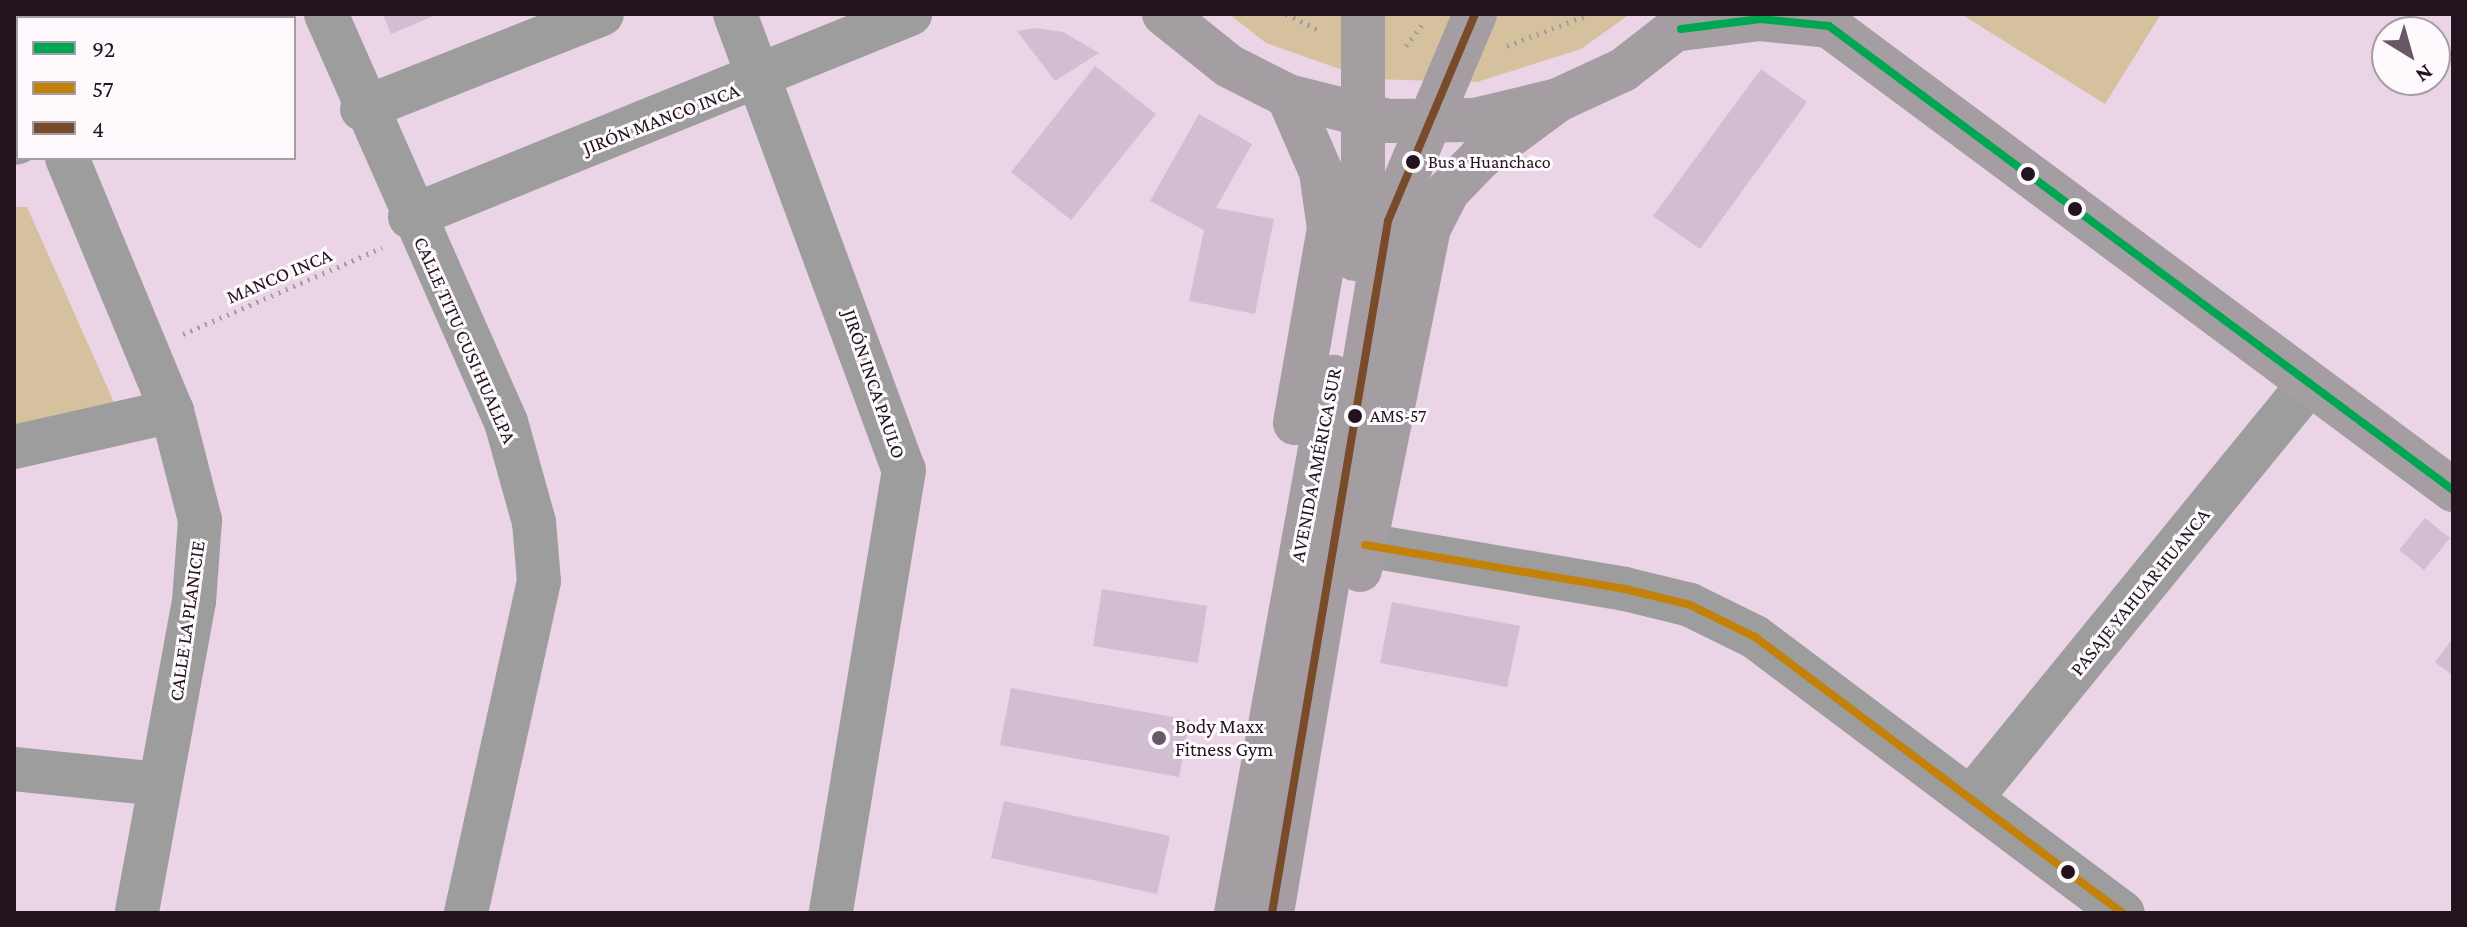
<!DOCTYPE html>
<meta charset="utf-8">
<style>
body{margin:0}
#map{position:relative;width:2467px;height:927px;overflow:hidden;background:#ebd4e5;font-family:"Crimson Pro",serif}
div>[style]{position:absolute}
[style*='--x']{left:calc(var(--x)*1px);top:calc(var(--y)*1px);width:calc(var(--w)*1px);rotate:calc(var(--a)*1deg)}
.green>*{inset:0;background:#d6c19f}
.building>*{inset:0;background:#d2bed3}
.path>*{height:5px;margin-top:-2.5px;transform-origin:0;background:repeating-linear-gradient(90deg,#a39da1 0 2px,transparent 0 8px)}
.minor>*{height:44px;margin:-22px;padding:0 22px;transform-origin:22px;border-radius:22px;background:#9e9d9e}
.major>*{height:44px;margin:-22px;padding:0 22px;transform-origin:22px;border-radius:22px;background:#a49ea3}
.bus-1>*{height:8px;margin:-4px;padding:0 4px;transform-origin:4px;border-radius:4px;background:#00a651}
.bus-2>*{height:8px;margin:-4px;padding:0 4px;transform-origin:4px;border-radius:4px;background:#c28108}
.bus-3>*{height:8px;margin:-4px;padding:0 4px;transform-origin:4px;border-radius:4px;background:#7a4b2a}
.dots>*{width:22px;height:22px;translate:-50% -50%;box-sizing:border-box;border:4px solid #fdf9fc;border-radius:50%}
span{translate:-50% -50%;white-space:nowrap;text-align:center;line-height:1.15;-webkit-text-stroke:6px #fdf9fc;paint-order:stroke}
.bus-label{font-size:18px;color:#22131e}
.left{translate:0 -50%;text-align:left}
.street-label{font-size:20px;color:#22131e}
.poi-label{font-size:20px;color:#22131e}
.frame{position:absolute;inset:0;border:16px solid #22131e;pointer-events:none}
.legend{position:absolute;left:16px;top:16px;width:280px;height:144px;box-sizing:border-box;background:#fdf9fc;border:2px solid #a59da3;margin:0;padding:10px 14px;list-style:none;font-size:24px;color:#22131e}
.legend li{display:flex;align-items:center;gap:16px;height:40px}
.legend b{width:40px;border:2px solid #a59da3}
.north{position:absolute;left:2371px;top:16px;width:80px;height:80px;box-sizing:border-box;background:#fdf9fc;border:2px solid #a59da3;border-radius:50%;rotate:143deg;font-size:22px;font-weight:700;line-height:32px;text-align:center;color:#22131e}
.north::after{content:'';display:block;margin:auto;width:28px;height:36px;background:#685764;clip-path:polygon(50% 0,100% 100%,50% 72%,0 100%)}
</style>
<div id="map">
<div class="green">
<div style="clip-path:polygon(1229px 14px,1630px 14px,1581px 49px,1477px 82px,1368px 79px,1266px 43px)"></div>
<div style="clip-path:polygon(1961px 14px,2161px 14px,2105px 104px)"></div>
<div style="clip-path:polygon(14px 207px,27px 207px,121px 418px,14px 456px)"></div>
</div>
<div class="building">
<div style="clip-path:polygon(383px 14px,438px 14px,391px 34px)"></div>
<div style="clip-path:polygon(1036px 28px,1063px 32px,1099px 53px,1055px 81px,1017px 31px)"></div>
<div style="clip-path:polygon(1095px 66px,1156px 114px,1071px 220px,1011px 172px)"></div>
<div style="clip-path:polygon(1761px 69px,1807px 102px,1700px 249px,1653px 216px)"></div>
<div style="clip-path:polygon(1199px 114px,1252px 144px,1216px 208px,1274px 219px,1255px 314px,1189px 301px,1204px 230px,1150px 201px)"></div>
<div style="clip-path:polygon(2425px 518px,2450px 538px,2424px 570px,2399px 550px)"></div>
<div style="clip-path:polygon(1102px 589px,1207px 606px,1198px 663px,1093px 646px)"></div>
<div style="clip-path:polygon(1392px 602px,1520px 626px,1507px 687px,1380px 663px)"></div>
<div style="clip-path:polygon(2453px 638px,2453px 676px,2435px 662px)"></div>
<div style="clip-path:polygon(1011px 688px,1190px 720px,1179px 777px,1000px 745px)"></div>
<div style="clip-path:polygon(1004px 801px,1170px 836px,1157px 894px,991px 858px)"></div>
</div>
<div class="path">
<div style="--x:1286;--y:14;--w:39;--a:26"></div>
<div style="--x:1406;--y:46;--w:30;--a:-53"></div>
<div style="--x:1507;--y:46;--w:89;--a:-21.1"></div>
<div style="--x:183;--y:334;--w:217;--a:-23.4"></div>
</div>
<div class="minor">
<div style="--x:326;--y:14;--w:446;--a:66.2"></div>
<div style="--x:506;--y:422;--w:104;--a:74.4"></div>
<div style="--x:534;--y:522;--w:59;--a:85.2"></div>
<div style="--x:539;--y:581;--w:340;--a:102.4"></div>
<div style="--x:735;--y:14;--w:486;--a:69.7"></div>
<div style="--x:904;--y:470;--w:449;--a:99.4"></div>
<div style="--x:14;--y:33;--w:10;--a:66"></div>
<div style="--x:362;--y:109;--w:258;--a:-21.6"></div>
<div style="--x:14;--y:143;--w:4;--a:-14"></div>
<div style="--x:67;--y:158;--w:274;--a:67.5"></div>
<div style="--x:172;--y:411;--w:113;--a:75.6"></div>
<div style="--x:200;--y:520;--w:81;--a:94.2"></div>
<div style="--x:194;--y:601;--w:317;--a:100.4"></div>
<div style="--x:410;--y:217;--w:540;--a:-22.1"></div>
<div style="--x:14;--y:447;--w:162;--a:-12.8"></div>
<div style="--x:1365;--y:545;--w:264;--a:9.6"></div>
<div style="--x:1625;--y:589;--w:67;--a:13.8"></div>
<div style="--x:1690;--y:605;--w:72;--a:26.2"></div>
<div style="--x:1755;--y:637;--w:460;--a:36.9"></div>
<div style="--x:14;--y:769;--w:147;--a:5.9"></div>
<div style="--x:1971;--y:798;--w:533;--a:-50.79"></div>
</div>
<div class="major">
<div style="--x:1164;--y:14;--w:83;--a:38.7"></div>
<div style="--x:1229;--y:66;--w:66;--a:27"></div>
<div style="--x:1288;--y:96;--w:104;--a:13.9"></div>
<div style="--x:1389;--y:121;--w:86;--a:-0.7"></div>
<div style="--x:1475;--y:120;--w:85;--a:-13.5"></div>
<div style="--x:1558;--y:100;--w:72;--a:-24.8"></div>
<div style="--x:1623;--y:70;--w:91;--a:-37.9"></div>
<div style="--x:1681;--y:29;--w:80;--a:-7.2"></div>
<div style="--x:1760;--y:19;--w:69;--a:5.8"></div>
<div style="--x:1829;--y:26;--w:778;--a:36.63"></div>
<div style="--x:1288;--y:96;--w:83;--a:66.5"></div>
<div style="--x:1321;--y:172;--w:57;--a:81.9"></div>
<div style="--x:1329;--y:228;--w:198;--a:99.9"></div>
<div style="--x:1355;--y:259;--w:43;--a:-79.2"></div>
<div style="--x:1363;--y:217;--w:203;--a:-90"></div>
<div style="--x:1360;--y:570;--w:349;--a:-78.6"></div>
<div style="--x:1429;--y:228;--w:42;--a:-62.8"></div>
<div style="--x:1448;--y:191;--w:47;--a:-45.9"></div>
<div style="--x:1481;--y:157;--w:96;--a:-36.5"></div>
<div style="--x:1236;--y:913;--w:545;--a:-79.74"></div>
<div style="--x:1272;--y:913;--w:702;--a:-80.48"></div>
<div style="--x:1388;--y:221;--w:225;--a:-67.2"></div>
</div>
<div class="bus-1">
<div style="--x:1681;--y:29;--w:80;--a:-7.2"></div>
<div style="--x:1760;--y:19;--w:69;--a:5.8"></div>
<div style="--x:1829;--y:26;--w:778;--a:36.63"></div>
</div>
<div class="bus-2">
<div style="--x:1365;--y:545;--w:264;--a:9.6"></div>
<div style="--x:1625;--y:589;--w:67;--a:13.8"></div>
<div style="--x:1690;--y:605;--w:72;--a:26.2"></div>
<div style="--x:1755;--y:637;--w:460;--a:36.9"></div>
</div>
<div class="bus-3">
<div style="--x:1272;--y:913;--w:702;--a:-80.48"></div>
<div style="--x:1388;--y:221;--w:225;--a:-67.2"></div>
</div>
<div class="dots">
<div style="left:1413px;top:162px;background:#22131e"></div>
<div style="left:2028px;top:174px;background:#22131e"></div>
<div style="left:2075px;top:209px;background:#22131e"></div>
<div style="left:1355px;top:416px;background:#22131e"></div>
<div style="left:1159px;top:738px;background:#685764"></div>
<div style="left:2068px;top:872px;background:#22131e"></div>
</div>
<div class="bus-label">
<span class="left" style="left:1428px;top:162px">Bus a Huanchaco</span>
<span class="left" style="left:1370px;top:416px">AMS-57</span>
</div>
<div class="street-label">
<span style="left:661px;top:119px;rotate:-21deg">JIRÓN MANCO INCA</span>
<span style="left:279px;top:276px;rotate:-23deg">MANCO INCA</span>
<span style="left:465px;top:340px;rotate:66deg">CALLE TITU CUSI HUALLPA</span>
<span style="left:874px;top:384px;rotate:71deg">JIRÓN INCA PAULO</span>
<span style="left:1316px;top:465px;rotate:-79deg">AVENIDA AMÉRICA SUR</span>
<span style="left:2140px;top:592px;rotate:-51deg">PASAJE YAHUAR HUANCA</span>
<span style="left:187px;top:621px;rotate:-82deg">CALLE LA PLANICIE</span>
</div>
<div class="poi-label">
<span class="left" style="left:1175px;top:738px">Body Maxx<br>Fitness Gym</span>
</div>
<div class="frame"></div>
<ul class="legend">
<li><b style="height:10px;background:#00a651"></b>92</li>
<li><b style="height:10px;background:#c28108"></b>57</li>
<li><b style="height:10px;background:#7a4b2a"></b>4</li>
</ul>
<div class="north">N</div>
</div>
